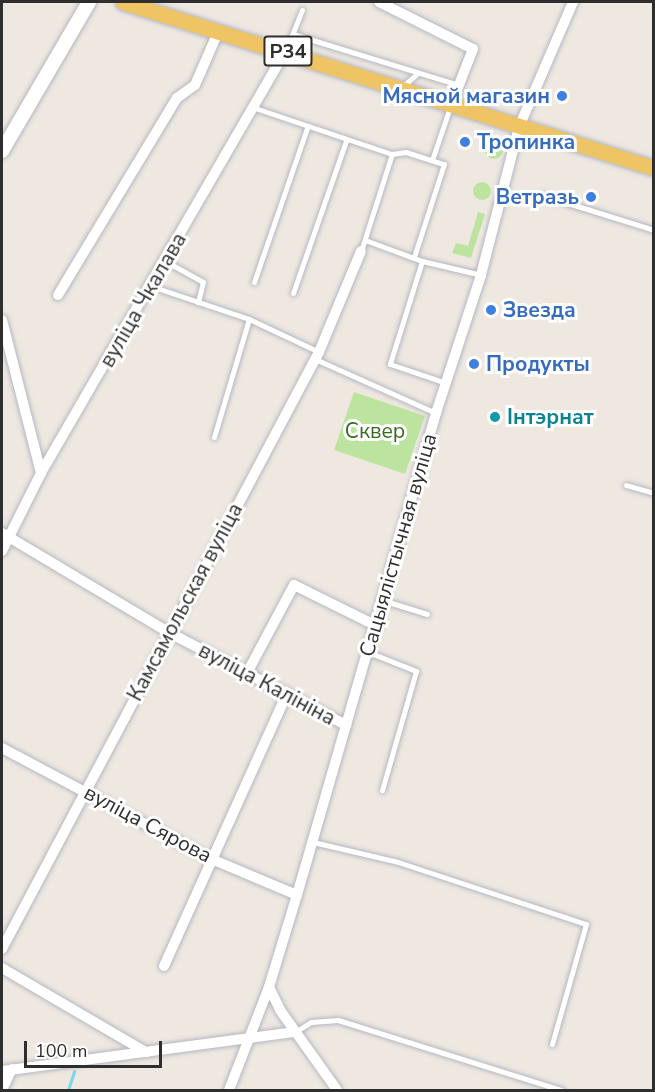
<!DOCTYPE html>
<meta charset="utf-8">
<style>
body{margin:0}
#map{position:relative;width:655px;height:1092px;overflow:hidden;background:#efe8e1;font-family:"Nunito Sans",sans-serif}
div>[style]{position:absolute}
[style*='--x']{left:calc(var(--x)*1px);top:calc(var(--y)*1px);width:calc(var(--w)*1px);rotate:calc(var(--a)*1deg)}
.green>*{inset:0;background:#bce49f}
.round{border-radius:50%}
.stream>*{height:3px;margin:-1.5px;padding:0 1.5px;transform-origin:1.5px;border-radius:1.5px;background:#77d8ee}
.roads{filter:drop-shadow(0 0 2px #b4b8c1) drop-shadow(0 0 2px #b4b8c1)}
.lane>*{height:5px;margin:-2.5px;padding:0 2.5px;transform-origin:2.5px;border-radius:2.5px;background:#fff}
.street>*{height:10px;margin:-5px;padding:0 5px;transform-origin:5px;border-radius:5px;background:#fff}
.secondary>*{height:14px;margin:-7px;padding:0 7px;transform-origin:7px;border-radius:7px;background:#fff}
.primary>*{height:15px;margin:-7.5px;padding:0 7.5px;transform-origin:7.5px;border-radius:7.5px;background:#efc465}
.dots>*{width:16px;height:16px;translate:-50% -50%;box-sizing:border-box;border:3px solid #fff;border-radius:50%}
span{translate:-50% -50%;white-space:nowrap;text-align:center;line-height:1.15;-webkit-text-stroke:6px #fff;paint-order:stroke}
.shield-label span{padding:2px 4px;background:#fff;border:2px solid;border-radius:4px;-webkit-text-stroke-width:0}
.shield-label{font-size:20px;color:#2e2e2e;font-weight:700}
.shop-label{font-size:21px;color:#366cbe;font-weight:700}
.right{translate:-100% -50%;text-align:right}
.left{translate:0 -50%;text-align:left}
.street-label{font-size:21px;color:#2e2e2e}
.culture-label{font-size:21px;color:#0d838f;font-weight:700}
.park-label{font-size:21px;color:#336c1d}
.frame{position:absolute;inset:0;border:3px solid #2e2e2e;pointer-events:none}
.scale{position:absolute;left:24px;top:1041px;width:138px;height:27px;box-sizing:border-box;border:3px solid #2e2e2e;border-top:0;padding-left:8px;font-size:18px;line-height:21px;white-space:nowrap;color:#2e2e2e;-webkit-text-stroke:4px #fff;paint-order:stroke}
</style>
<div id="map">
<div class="green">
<div class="round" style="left:485px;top:141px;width:18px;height:18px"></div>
<div class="round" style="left:473px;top:182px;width:18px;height:18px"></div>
<div style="clip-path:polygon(478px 212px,485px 214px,471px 258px,452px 253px,456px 243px,468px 246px)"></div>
<div style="clip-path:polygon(354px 392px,425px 416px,405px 474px,334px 450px)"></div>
</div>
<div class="stream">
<div style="--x:68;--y:1090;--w:20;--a:-72"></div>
</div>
<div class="roads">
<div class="lane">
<div style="--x:293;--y:34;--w:174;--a:17.1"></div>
<div style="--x:286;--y:50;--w:43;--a:-68.2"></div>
<div style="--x:403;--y:86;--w:18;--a:-41"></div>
<div style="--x:255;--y:108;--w:145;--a:18.6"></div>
<div style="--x:432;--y:160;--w:56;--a:-71.2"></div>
<div style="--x:542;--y:195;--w:117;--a:17.4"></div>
<div style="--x:365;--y:240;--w:61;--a:20.2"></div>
<div style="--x:422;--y:261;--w:61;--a:13.3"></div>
<div style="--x:361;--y:251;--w:102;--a:-72.3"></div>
<div style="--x:392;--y:154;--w:14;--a:-8"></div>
<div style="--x:406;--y:152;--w:40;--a:18"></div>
<div style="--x:444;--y:164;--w:98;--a:107.9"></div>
<div style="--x:165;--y:261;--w:43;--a:28.9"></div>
<div style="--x:203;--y:282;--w:21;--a:104"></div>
<div style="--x:422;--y:261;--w:108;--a:107.3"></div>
<div style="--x:390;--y:364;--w:59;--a:18.7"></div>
<div style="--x:254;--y:282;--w:163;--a:-71"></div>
<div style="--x:151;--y:286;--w:103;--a:18.6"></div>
<div style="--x:249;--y:319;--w:77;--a:25.2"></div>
<div style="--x:293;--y:293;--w:161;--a:-70.8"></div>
<div style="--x:315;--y:359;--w:133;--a:24.1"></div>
<div style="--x:214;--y:437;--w:123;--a:-73.5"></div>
<div style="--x:626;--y:485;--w:29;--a:16"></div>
<div style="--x:385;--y:601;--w:44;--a:17.2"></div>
<div style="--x:368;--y:652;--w:52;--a:21.6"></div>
<div style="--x:416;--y:671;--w:124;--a:105.9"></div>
<div style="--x:313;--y:842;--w:87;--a:13.2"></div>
<div style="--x:398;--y:862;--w:198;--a:18.3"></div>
<div style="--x:586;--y:924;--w:125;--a:105.8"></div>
<div style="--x:295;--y:1032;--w:19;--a:-32"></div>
<div style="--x:311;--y:1022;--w:27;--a:-4"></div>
<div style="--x:338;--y:1020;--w:235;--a:17.4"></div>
</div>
<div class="street">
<div style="--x:379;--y:2;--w:105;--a:26.6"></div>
<div style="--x:473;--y:49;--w:60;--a:111.4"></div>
<div style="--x:58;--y:295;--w:230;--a:-58.9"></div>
<div style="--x:177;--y:98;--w:22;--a:-36"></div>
<div style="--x:195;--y:85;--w:60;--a:-66.4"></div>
<div style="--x:2;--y:320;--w:158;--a:75.7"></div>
<div style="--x:2;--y:533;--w:196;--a:30.8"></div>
<div style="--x:170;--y:633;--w:199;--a:27.6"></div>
<div style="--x:2;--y:551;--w:87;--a:-63.4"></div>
<div style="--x:41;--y:473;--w:489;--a:-59.9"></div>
<div style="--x:247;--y:673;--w:100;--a:-61.9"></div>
<div style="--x:294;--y:585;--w:93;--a:26.3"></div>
<div style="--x:2;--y:748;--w:234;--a:28"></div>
<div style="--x:209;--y:858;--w:95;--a:22.8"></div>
<div style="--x:2;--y:949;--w:676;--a:-62.03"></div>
<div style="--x:319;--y:352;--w:109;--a:-67.4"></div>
<div style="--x:164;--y:966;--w:299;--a:-65.7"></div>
<div style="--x:2;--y:968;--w:167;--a:30.3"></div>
<div style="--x:269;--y:987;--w:25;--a:64"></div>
<div style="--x:280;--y:1010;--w:98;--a:54.5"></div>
<div style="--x:2;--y:1071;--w:296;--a:-7.6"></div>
<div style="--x:2;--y:1090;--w:23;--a:-65"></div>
<div style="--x:229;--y:1090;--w:110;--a:-68.8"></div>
<div style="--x:269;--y:987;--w:96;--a:-73.1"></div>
<div style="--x:297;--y:895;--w:502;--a:-73.91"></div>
<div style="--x:436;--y:413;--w:145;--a:-71.9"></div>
<div style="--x:481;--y:275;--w:153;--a:-75.6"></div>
<div style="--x:519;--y:127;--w:136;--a:-66.6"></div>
</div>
<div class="secondary">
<div style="--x:2;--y:151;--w:173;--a:-59.7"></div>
</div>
<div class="primary">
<div style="--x:123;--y:2;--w:556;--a:17.36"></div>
</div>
</div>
<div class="dots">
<div style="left:562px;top:96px;background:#3f7fe0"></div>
<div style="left:465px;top:142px;background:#3f7fe0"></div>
<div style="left:591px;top:197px;background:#3f7fe0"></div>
<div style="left:491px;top:310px;background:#3f7fe0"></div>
<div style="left:474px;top:364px;background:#3f7fe0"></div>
<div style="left:495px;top:417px;background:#0f9aa8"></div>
</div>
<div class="shield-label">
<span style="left:288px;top:51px">Р34</span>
</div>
<div class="shop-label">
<span class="right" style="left:550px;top:96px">Мясной магазин</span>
<span class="left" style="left:477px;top:142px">Тропинка</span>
<span class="right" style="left:579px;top:197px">Ветразь</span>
<span class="left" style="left:503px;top:310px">Звезда</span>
<span class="left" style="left:486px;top:364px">Продукты</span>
</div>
<div class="street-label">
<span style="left:143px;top:300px;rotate:-60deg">вуліца Чкалава</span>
<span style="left:398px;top:545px;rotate:-74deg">Сацыялістычная вуліца</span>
<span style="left:185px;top:602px;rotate:-62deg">Камсамольская вуліца</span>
<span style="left:267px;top:684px;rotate:28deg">вуліца Калініна</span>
<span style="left:148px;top:824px;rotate:28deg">вуліца Сярова</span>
</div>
<div class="culture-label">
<span class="left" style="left:507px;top:417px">Інтэрнат</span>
</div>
<div class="park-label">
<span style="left:375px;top:431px">Сквер</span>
</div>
<div class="frame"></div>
<div class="scale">100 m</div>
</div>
